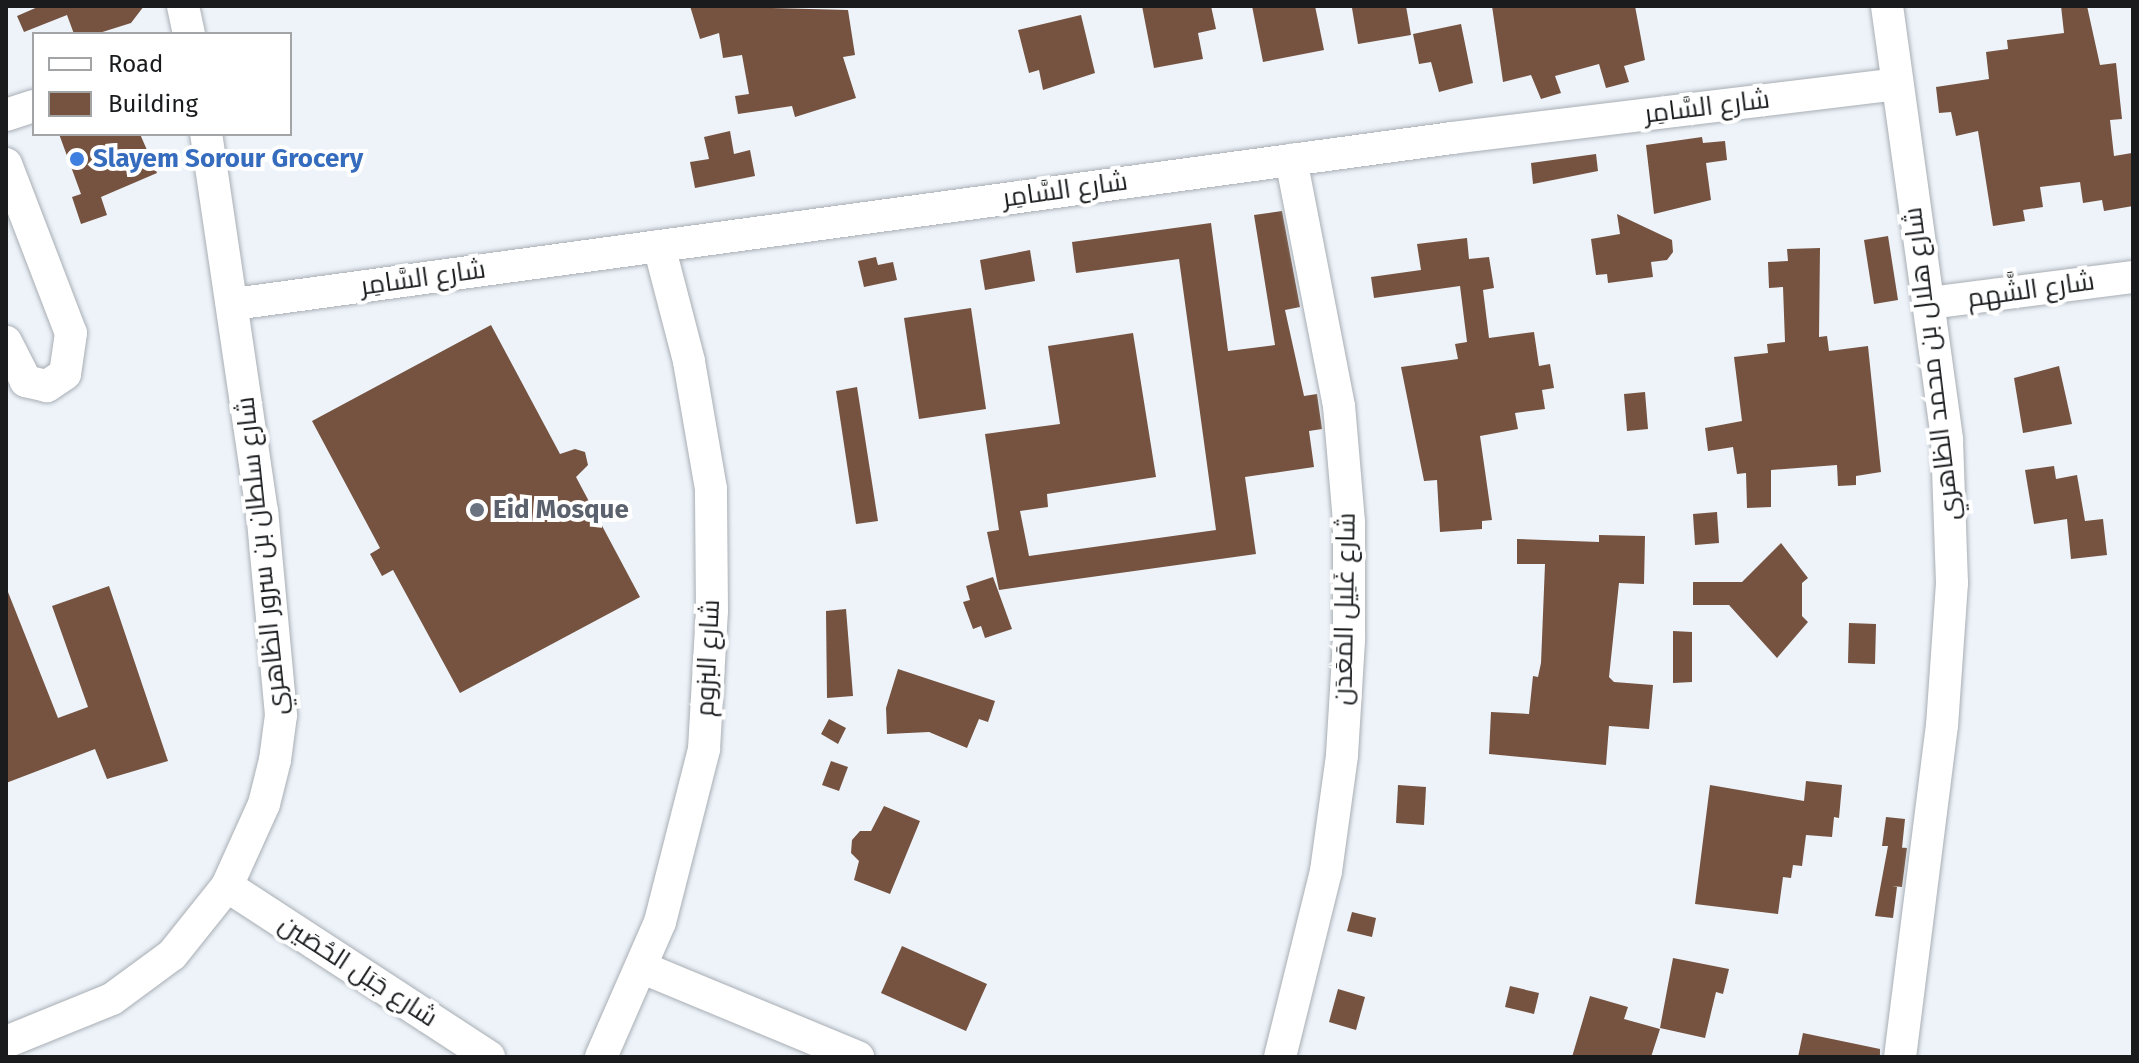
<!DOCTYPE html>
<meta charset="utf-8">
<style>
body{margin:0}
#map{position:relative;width:2139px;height:1063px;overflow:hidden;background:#edf3f9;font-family:"Fira Sans",Cairo,sans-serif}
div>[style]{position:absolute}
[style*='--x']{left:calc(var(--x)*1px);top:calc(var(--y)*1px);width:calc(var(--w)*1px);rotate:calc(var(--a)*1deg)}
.building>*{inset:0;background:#755340}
.roads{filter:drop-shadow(0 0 2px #a8aeb4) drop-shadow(0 0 2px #a8aeb4)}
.minor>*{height:32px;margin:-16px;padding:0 16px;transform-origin:16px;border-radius:16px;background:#fff}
.dots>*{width:22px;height:22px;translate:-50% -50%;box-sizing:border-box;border:4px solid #fff;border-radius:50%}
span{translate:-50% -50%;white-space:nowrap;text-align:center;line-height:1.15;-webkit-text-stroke:8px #fff;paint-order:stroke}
.street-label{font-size:26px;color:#191b1d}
.shop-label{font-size:26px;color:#366cbe;font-weight:700}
.left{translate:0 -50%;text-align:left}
.worship-label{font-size:26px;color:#5b616d;font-weight:700}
.frame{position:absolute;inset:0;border:8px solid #191b1d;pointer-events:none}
.legend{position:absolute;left:32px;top:32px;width:260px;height:104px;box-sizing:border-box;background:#fff;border:2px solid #a3a4a5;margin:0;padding:10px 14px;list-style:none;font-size:24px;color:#191b1d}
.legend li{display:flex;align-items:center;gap:16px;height:40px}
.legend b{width:40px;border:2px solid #a3a4a5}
</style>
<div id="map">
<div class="building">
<div style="clip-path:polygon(40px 6px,144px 6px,131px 23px,96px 34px,74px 34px,67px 15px,24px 32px,17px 16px)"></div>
<div style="clip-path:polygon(690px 6px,848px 10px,855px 55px,843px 57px,856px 98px,795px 117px,792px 106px,738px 114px,735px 96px,749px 94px,742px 55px,723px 58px,719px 33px,700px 39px)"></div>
<div style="clip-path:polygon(1142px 6px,1211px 6px,1216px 29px,1198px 33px,1203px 59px,1154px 68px)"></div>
<div style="clip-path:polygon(1252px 6px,1315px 6px,1324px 50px,1263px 62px)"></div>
<div style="clip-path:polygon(1406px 6px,1411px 35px,1358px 44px,1352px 8px)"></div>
<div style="clip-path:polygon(1492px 6px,1635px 6px,1645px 60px,1624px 66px,1629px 82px,1606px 88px,1599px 64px,1555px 76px,1561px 93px,1541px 99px,1531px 75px,1503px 82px)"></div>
<div style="clip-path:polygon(2061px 6px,2087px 6px,2100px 65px,2116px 63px,2122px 119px,2110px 120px,2114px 156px,2132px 153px,2133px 206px,2104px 211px,2102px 200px,2083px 203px,2080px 182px,2040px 187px,2043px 207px,2023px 210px,2025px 221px,1993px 226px,1978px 131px,1956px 136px,1951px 112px,1939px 113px,1936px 87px,1989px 79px,1986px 52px,2008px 49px,2007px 40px,2064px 33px)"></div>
<div style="clip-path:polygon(1081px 15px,1095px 73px,1043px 90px,1039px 70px,1029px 73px,1018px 30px)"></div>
<div style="clip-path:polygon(1461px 24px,1473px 83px,1439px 92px,1431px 62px,1419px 64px,1413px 34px)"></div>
<div style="clip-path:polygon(730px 131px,734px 154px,750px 150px,755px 176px,695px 188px,690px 162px,709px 159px,704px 137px)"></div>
<div style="clip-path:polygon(59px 134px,140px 134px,157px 173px,101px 197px,107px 215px,81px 224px,72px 197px,81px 194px)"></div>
<div style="clip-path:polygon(1702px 137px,1703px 143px,1725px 141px,1727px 160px,1706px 163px,1711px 200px,1654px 214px,1646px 145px)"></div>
<div style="clip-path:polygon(1596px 154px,1598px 171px,1533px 184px,1531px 163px)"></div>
<div style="clip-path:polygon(1282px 211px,1300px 307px,1285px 310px,1304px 396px,1317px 394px,1322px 429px,1309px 431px,1314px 467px,1245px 477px,1256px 554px,999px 590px,987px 532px,999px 530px,985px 434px,1060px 424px,1048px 346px,1133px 333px,1156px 477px,1047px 494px,1048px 507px,1020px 511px,1029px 556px,1216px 530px,1179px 259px,1076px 273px,1072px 242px,1211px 223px,1228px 351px,1275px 345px,1254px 215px)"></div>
<div style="clip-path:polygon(1617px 214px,1672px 240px,1673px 252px,1667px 260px,1651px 262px,1653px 277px,1608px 283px,1607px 274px,1596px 275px,1591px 239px,1620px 234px)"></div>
<div style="clip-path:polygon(1888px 236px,1898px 300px,1874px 304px,1864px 240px)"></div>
<div style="clip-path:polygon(1467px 238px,1469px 259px,1489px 257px,1494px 288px,1483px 290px,1489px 338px,1534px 332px,1539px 366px,1550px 364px,1554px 388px,1542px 390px,1545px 409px,1515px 413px,1518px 429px,1480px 436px,1492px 520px,1482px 521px,1482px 529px,1440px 532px,1437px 480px,1424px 481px,1401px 367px,1458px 359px,1455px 344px,1467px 342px,1460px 286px,1374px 298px,1371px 277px,1421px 270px,1417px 244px)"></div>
<div style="clip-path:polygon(1820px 248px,1819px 337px,1827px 336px,1829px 351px,1868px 346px,1881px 472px,1856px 476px,1856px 485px,1838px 486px,1837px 465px,1771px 470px,1771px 507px,1747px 508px,1746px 473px,1737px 474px,1733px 447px,1708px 451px,1705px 428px,1742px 421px,1734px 357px,1768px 353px,1767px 344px,1785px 342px,1783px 287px,1769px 288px,1768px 262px,1788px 261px,1787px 249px)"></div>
<div style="clip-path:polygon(1030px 250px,1035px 281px,985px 290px,980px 260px)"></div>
<div style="clip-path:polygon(876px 257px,878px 265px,893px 262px,897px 280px,864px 287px,858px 261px)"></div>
<div style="clip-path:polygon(971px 308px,986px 409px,919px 419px,904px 318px)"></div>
<div style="clip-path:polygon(491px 325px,560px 454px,575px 449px,585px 452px,588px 465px,576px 477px,640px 597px,460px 693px,393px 570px,382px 576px,370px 554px,380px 548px,312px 421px)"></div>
<div style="clip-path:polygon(2059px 366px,2072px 424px,2023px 433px,2014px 378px)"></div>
<div style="clip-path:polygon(857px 387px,878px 521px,856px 524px,836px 391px)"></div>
<div style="clip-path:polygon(1645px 392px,1648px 429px,1627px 431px,1624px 394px)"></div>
<div style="clip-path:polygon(2054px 466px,2056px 479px,2077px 475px,2085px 521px,2103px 519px,2107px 555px,2071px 559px,2067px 519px,2034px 524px,2025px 470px)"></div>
<div style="clip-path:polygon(1717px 512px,1719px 543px,1695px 545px,1693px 514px)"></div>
<div style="clip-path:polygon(1599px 535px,1645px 536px,1644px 584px,1619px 583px,1609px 677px,1614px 682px,1653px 685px,1649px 729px,1609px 726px,1606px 765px,1489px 754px,1491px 712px,1529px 714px,1533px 676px,1538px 677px,1541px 663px,1545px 564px,1517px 564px,1517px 539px,1599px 542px)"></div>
<div style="clip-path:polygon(1781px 543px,1808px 578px,1802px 583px,1802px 616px,1808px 622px,1777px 658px,1729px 605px,1693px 605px,1693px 582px,1742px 582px)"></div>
<div style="clip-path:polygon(993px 577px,1012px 629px,985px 638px,981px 626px,973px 629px,963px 602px,970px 600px,966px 586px)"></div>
<div style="clip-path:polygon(109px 586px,168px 761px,107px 779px,95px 749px,6px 783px,6px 587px,58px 718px,88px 707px,52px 606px)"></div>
<div style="clip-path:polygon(846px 609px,853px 696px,827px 698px,826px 611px)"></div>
<div style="clip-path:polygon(1849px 623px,1876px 624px,1875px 664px,1848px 663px)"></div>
<div style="clip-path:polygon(1673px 631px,1692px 632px,1692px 682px,1673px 683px)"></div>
<div style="clip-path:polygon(898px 669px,995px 701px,988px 722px,979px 719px,967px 748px,929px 732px,887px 734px,886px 708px)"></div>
<div style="clip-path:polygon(829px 719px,846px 728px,838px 744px,821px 734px)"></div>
<div style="clip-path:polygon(831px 761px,848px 767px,839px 791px,822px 785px)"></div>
<div style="clip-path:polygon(1806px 781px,1842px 785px,1839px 818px,1834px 817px,1832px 837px,1806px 835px,1802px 866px,1793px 865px,1791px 878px,1783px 877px,1778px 914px,1695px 904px,1710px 785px,1804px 801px)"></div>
<div style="clip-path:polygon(1398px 785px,1426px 787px,1424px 825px,1396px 823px)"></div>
<div style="clip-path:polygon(884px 806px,920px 821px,890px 894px,854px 880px,859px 861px,851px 853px,852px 840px,860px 831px,871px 831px)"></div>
<div style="clip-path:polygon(1886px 817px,1905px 819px,1902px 848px,1895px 847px,1907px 848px,1902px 887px,1892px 886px,1897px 887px,1893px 918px,1875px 916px,1888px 846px,1882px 846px)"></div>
<div style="clip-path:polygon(1352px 912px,1376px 918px,1372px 937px,1347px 931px)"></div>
<div style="clip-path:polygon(902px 946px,987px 984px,966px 1031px,881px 993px)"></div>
<div style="clip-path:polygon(1673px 958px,1729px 969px,1723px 994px,1716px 992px,1705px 1038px,1660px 1028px)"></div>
<div style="clip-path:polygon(1510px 986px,1539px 993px,1534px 1014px,1505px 1007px)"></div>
<div style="clip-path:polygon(1338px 989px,1365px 997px,1356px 1030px,1329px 1022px)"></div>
<div style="clip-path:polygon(1590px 996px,1628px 1007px,1624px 1019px,1660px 1029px,1651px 1057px,1572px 1057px)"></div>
<div style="clip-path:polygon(1803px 1033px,1880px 1049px,1880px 1057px,1798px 1057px)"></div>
</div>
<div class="roads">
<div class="minor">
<div style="--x:183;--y:6;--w:29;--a:78"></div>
<div style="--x:1887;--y:6;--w:438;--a:82.1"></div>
<div style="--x:1947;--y:440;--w:143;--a:88"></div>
<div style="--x:1952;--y:583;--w:142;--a:94"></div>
<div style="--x:1942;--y:725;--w:335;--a:97.2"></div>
<div style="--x:6;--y:115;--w:29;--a:-18"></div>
<div style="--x:6;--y:164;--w:181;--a:69"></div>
<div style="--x:71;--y:333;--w:41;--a:98.3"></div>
<div style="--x:65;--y:374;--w:22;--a:146"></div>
<div style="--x:47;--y:386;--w:22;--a:-167"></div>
<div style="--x:26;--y:381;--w:44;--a:-117.1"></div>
<div style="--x:1929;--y:303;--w:206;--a:-7.3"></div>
<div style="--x:234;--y:304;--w:1229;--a:-7.76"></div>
<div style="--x:1452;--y:138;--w:447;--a:-6.9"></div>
<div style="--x:227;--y:886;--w:313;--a:33.1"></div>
<div style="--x:643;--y:968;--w:233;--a:22.5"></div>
<div style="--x:6;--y:1042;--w:114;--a:-22.1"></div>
<div style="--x:112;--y:999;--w:74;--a:-36.3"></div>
<div style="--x:172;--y:955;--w:88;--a:-51.4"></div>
<div style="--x:227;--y:886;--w:90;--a:-65.7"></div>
<div style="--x:264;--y:804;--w:45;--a:-76"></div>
<div style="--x:275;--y:760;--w:45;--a:-82.4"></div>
<div style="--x:281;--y:715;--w:204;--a:-95.3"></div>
<div style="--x:262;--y:512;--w:382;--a:-98.4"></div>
<div style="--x:601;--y:1057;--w:147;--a:-66.4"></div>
<div style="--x:660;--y:922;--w:179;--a:-75.7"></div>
<div style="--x:704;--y:749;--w:138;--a:-86.7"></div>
<div style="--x:712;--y:611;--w:122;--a:-90.5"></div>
<div style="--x:711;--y:489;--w:130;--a:-99.8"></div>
<div style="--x:689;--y:361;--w:119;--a:-104.6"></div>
<div style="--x:1280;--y:1057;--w:192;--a:-76.1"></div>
<div style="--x:1326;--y:871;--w:117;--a:-82.1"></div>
<div style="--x:1342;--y:755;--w:116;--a:-86.5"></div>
<div style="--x:1349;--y:639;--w:117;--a:-90"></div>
<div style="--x:1349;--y:522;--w:116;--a:-94.9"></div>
<div style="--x:1339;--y:406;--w:251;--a:-101"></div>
</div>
</div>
<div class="dots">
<div style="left:77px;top:159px;background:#3f7fe0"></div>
<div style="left:477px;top:510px;background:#6b7280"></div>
</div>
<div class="street-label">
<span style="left:1707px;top:107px;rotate:-7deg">شارع السَّامِر</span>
<span style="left:1065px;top:190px;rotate:-8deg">شارع السَّامِر</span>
<span style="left:423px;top:278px;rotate:-8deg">شارع السَّامِر</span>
<span style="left:2031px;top:290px;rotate:-8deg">شارع الشَّهم</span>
<span style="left:1932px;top:364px;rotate:-97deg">شارع هلال بن محمد الظاهري</span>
<span style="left:262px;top:556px;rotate:-96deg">شارع سلطان بن سرور الظاهري</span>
<span style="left:1345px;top:609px;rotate:-89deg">شارع غَلِيل المَعَدَن</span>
<span style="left:708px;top:658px;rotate:-87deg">شارع البزوم</span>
<span style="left:358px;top:971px;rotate:33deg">شارع جَبَل الحُصَين</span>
</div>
<div class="shop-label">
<span class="left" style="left:93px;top:159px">Slayem Sorour Grocery</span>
</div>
<div class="worship-label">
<span class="left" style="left:493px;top:510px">Eid Mosque</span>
</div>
<div class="frame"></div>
<ul class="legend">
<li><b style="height:10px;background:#fff"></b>Road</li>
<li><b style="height:22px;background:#755340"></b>Building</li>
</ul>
</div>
